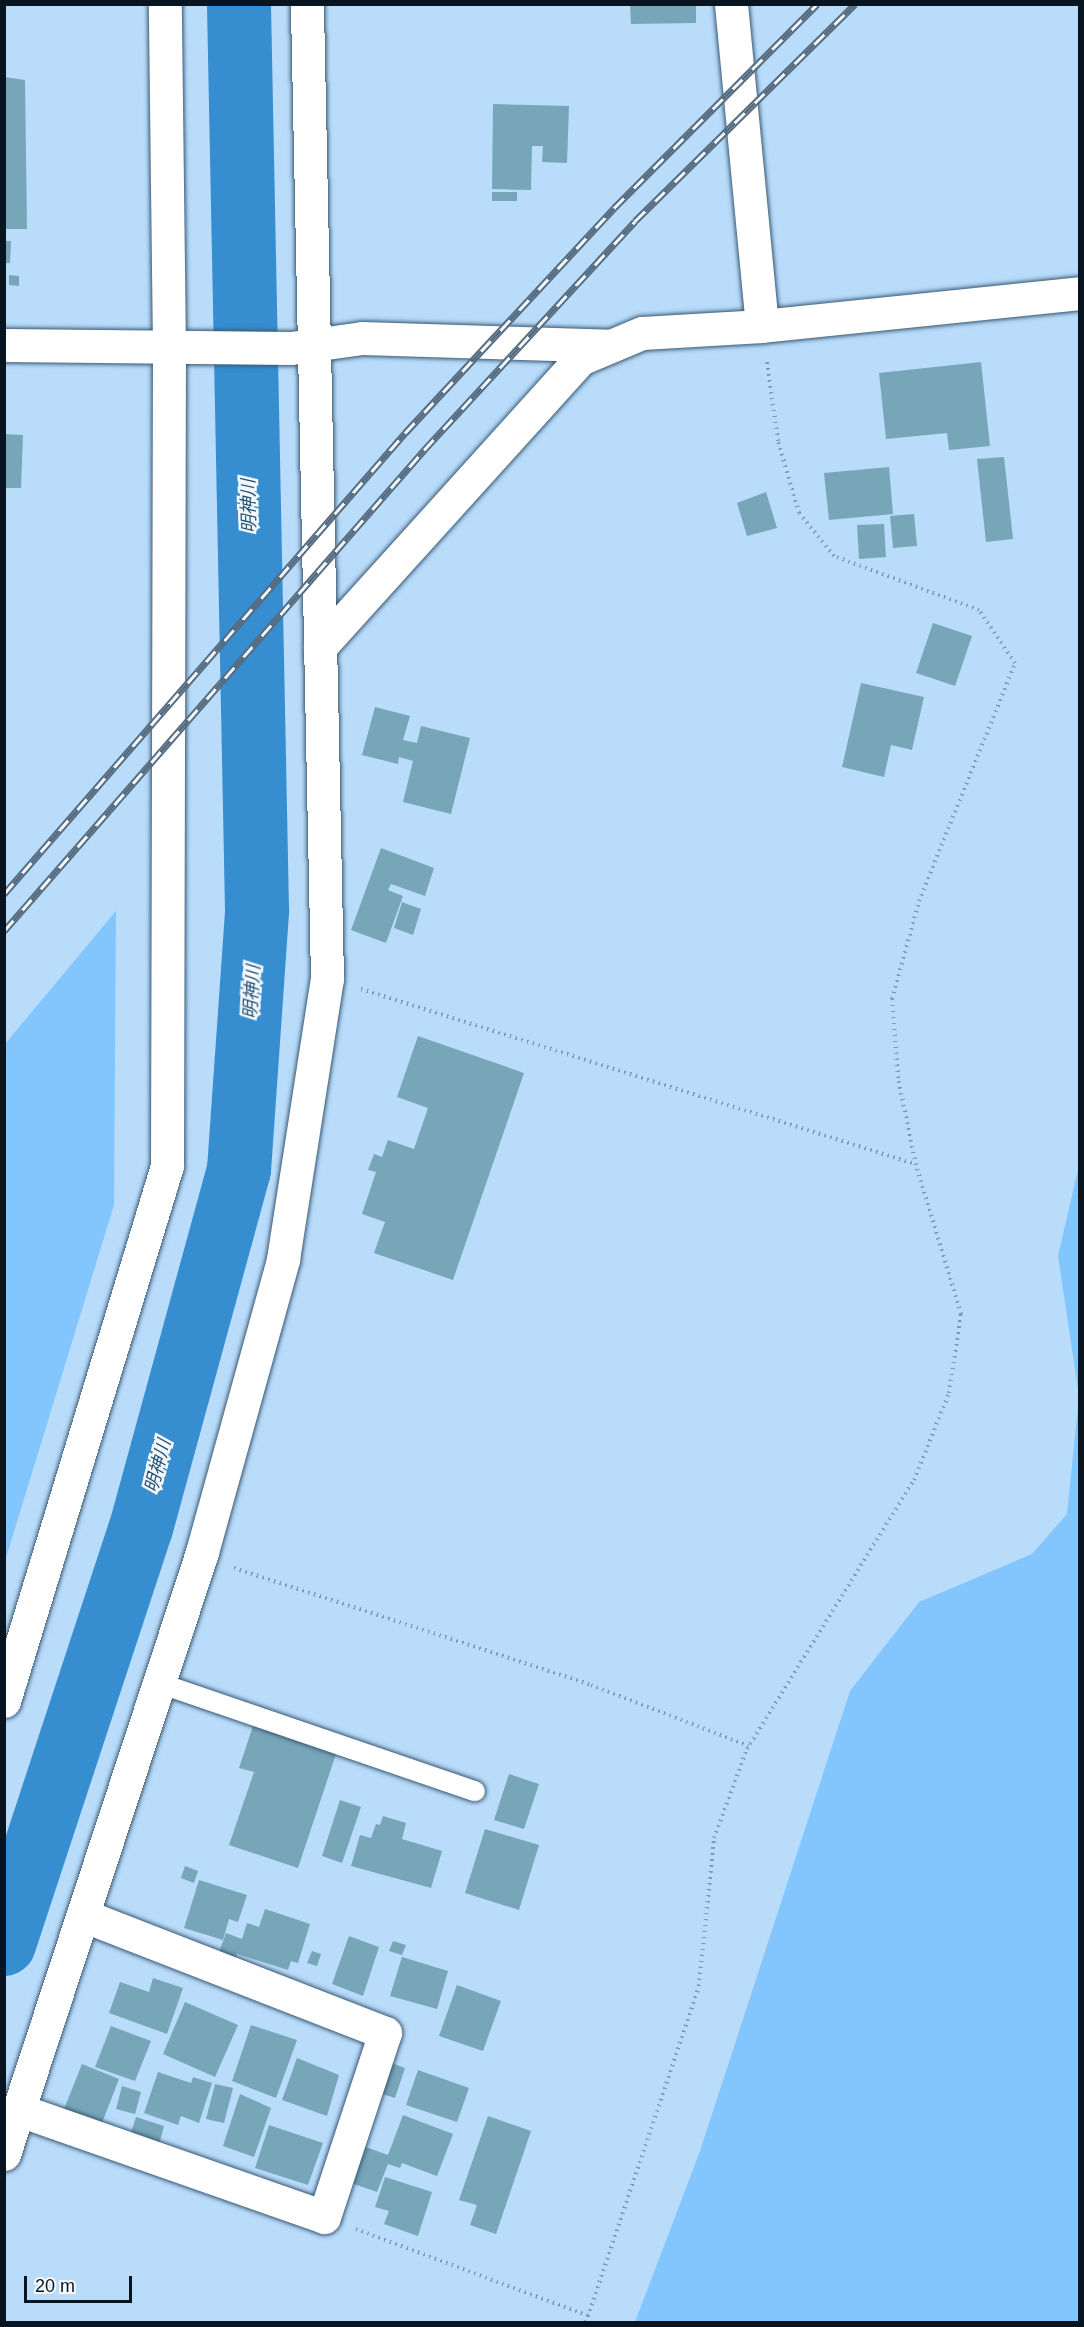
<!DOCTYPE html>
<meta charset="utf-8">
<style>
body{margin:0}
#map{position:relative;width:1084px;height:2327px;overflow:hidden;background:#b9dcfb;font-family:Helvetica,"Noto Sans JP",sans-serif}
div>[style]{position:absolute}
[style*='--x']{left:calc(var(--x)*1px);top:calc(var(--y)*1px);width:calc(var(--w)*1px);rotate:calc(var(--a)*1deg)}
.green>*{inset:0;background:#83c5fd}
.river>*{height:64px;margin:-32px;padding:0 32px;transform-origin:32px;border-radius:32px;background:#368ed0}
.building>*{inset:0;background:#77a6b9}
.path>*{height:4px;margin-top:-2px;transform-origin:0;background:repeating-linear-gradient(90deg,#7f9ab2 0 1.5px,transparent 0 6px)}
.roads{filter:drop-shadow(0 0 2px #385872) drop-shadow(0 0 2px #385872)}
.service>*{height:20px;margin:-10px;padding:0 10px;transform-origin:10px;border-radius:10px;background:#fff}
.minor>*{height:33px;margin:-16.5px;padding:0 16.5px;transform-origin:16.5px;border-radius:16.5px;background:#fff}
.tertiary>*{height:33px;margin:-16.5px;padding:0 16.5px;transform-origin:16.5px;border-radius:16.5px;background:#fff}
.rail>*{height:7px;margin-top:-3.5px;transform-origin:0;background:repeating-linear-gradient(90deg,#f5f9fc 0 14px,#566c80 0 28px);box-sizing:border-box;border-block:2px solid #566c80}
span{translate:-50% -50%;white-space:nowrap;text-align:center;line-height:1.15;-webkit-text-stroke:5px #f5f9fc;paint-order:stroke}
.water-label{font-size:18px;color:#255175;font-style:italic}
.frame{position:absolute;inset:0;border:6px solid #08141f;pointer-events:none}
.scale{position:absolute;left:24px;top:2276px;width:108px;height:27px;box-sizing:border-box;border:3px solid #08141f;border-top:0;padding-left:8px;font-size:18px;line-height:21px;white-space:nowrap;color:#08141f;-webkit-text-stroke:4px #f5f9fc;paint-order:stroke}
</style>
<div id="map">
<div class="green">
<div style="clip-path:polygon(116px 911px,114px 1205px,5px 1561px,5px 1044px)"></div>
<div style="clip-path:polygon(1079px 1165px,1079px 2322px,635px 2322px,699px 2154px,850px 1691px,919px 1602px,1032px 1554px,1067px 1514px,1079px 1396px,1058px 1256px)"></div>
</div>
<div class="river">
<div style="--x:4;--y:1944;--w:438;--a:-71.8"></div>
<div style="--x:141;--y:1528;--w:371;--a:-74.7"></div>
<div style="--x:239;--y:1170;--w:261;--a:-86"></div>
<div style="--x:257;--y:910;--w:906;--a:-91.14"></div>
</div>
<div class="building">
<div style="clip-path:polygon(630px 4px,696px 4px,696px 23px,631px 24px)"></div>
<div style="clip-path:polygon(4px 77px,25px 80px,27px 229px,4px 229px)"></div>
<div style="clip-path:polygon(493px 104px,569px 106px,567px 163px,542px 162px,543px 146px,532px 146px,531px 190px,492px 189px)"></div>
<div style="clip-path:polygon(492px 192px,517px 192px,517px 201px,492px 201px)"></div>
<div style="clip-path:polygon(5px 241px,11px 241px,10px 263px,5px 263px)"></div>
<div style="clip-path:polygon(9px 275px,19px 276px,19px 286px,9px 285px)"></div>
<div style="clip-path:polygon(981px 362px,990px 446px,949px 450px,947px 433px,886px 439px,879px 373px)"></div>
<div style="clip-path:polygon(4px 434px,23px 435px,21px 488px,4px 488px)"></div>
<div style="clip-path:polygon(1004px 457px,1013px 539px,986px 542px,977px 459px)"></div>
<div style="clip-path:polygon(889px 467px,893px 514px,829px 520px,824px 473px)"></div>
<div style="clip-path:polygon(766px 492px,777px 528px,747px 536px,737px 503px)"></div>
<div style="clip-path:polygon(914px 514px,917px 546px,893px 548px,890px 516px)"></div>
<div style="clip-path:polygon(884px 524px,886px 557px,859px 559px,857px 525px)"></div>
<div style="clip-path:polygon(933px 623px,972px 636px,955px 686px,916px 673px)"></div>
<div style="clip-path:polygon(861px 683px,924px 697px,912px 750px,891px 745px,884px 777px,842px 767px)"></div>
<div style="clip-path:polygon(375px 707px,410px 716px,403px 740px,417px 743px,421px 726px,470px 738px,451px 814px,403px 802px,413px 761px,399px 757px,398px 764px,362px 755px)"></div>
<div style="clip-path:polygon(381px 848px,434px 868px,425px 896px,391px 884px,388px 890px,403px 896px,386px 943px,351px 930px)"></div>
<div style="clip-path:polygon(402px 902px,421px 909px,413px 935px,394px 928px)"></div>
<div style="clip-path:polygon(418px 1036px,524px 1073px,453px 1280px,374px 1253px,385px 1222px,362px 1214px,376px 1172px,368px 1170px,374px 1154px,382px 1157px,388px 1140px,414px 1149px,428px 1108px,397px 1097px)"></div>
<div style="clip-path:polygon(253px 1726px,336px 1754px,298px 1868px,229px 1845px,254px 1772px,239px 1768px)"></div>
<div style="clip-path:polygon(509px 1774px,539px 1784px,524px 1829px,494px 1820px)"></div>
<div style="clip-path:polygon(340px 1800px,361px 1807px,342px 1863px,322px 1856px)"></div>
<div style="clip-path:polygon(383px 1816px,406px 1823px,402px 1839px,442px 1851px,431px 1888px,351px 1866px,360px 1835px,371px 1838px,376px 1824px,380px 1825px)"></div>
<div style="clip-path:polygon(485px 1829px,539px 1845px,519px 1910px,465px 1893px)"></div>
<div style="clip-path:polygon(185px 1866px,198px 1871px,194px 1883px,181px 1878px)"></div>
<div style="clip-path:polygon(199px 1880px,247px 1895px,238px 1922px,229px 1919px,223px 1940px,184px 1928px)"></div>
<div style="clip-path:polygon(265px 1909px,310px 1924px,298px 1963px,291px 1961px,288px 1970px,237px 1954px,233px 1965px,216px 1960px,226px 1933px,242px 1939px,247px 1923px,259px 1927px)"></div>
<div style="clip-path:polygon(349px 1936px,379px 1947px,363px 1996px,332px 1984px)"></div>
<div style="clip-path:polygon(393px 1941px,406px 1945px,402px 1955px,389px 1951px)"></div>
<div style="clip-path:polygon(312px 1951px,321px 1954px,317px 1966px,307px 1963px)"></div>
<div style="clip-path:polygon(402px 1957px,448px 1971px,437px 2009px,390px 1996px)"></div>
<div style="clip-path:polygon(153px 1978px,183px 1988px,167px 2034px,109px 2013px,120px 1982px,149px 1992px)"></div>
<div style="clip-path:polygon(457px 1985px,501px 2001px,483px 2051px,439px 2036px)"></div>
<div style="clip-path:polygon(185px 2002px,238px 2025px,215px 2077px,163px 2054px)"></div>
<div style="clip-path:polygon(251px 2025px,297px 2040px,276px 2098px,232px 2081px)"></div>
<div style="clip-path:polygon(111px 2026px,151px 2041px,135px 2081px,95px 2067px)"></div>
<div style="clip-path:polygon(297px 2058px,339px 2075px,327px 2116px,282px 2100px)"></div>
<div style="clip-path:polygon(383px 2060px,405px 2068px,395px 2098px,373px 2091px)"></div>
<div style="clip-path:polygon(82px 2064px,119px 2079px,102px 2123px,64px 2109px)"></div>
<div style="clip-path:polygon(418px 2070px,469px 2088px,457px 2122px,406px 2105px)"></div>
<div style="clip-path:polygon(158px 2072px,191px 2083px,193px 2077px,212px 2083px,199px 2123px,181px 2116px,178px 2125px,144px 2113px)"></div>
<div style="clip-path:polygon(215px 2084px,233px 2088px,224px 2123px,206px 2119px)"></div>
<div style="clip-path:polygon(122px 2086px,141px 2092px,135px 2114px,116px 2109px)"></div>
<div style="clip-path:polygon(240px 2094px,271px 2108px,254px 2157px,223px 2146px)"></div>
<div style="clip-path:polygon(403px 2115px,453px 2134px,437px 2176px,402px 2163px,400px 2168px,388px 2164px,377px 2192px,351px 2183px,363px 2146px,388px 2155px)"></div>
<div style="clip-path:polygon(488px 2116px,531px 2131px,496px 2234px,470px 2225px,477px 2205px,459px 2200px)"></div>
<div style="clip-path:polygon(136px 2117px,164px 2126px,159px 2145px,130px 2136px)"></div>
<div style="clip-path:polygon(269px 2125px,323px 2143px,308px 2185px,255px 2168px)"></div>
<div style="clip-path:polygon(385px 2177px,432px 2192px,418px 2236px,384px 2224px,389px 2211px,375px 2207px)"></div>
</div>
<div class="path">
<div style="--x:361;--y:989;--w:581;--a:17.53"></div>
<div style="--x:234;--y:1568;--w:376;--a:18.1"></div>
<div style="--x:591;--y:1685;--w:169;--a:21.1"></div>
<div style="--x:356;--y:2229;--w:249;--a:20.5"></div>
<div style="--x:586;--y:2322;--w:354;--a:-71.4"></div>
<div style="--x:699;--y:1986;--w:149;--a:-84.2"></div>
<div style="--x:714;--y:1838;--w:95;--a:-69.7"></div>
<div style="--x:747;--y:1749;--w:317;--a:-58.2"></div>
<div style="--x:914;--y:1480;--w:94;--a:-68.1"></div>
<div style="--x:949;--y:1393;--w:80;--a:-81.4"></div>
<div style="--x:961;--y:1314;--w:156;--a:-106.8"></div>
<div style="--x:916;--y:1165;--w:89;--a:-101.7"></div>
<div style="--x:898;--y:1078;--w:79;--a:-94.3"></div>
<div style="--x:892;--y:999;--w:102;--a:-74.6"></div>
<div style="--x:919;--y:901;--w:257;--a:-68"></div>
<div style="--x:1015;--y:663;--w:64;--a:-124.2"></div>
<div style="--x:979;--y:610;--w:155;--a:-159.6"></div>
<div style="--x:834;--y:556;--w:55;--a:-129.1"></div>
<div style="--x:799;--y:513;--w:75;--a:-106.3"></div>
<div style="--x:778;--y:441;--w:81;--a:-97.8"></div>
</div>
<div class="roads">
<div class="service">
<div style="--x:159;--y:1683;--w:334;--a:18.9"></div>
</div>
<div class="minor">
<div style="--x:731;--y:4;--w:323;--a:84.5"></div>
<div style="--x:320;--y:647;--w:388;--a:-47.9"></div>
<div style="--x:580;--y:359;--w:67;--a:-22.8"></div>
<div style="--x:642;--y:333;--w:120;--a:-3.3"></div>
<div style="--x:762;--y:326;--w:320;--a:-5.9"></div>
<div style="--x:4;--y:1701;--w:559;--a:-73.06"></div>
<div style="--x:167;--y:1166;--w:817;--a:-89.86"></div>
<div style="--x:169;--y:349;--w:345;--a:-90.7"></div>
<div style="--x:19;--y:2110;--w:323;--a:19.3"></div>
<div style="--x:324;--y:2217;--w:194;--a:-71.7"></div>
<div style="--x:385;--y:2033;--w:324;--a:-158.7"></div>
<div style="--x:4;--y:2154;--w:634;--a:-71.79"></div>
<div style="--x:202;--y:1552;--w:304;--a:-74.5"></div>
<div style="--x:283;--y:1259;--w:283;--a:-81.1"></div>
<div style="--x:327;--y:979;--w:975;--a:-91.18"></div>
</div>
<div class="tertiary">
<div style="--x:4;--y:345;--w:287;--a:0.6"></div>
<div style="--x:291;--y:348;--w:72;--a:-8"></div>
<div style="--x:362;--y:338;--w:249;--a:1.8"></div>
</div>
</div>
<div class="rail">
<div style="--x:4;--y:894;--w:611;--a:-48.98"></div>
<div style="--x:405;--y:433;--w:307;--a:-47.1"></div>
<div style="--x:614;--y:208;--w:288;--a:-45.1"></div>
<div style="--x:4;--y:931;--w:639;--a:-48.87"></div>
<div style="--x:424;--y:450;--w:311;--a:-47.3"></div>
<div style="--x:635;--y:221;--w:309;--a:-44.6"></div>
</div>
<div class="water-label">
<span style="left:249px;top:506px;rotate:-91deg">明神川</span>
<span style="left:252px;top:992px;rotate:-86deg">明神川</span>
<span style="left:158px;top:1466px;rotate:-75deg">明神川</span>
</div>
<div class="frame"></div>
<div class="scale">20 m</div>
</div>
